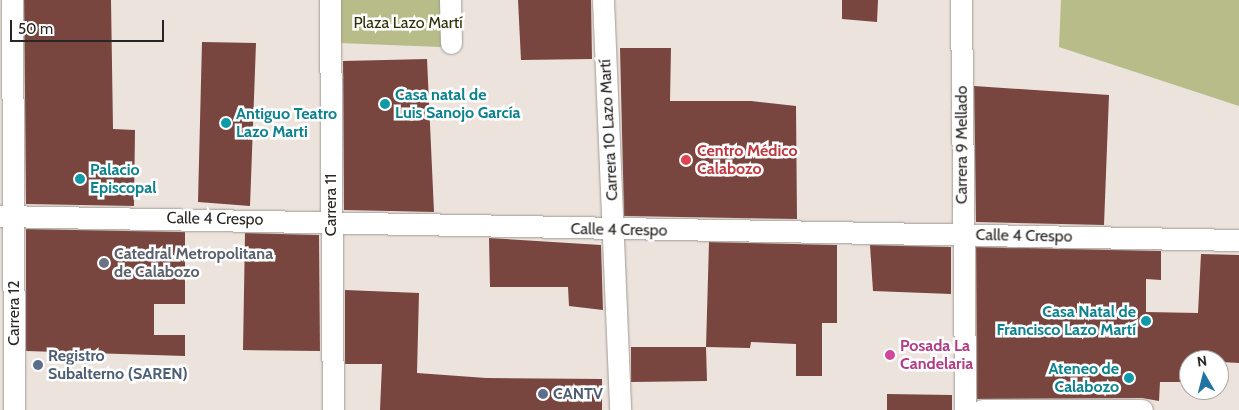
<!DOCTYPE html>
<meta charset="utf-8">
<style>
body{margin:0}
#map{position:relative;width:1239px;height:410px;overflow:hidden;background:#ece3dd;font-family:Cabin,sans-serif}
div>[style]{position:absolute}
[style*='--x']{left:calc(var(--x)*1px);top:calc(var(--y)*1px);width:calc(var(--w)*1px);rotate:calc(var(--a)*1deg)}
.green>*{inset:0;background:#b7bc89}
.building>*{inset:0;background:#78453f}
.roads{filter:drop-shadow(0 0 1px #a19a93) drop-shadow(0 0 1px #a19a93)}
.minor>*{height:21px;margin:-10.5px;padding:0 10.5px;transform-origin:10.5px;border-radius:10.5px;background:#fff}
.dots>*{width:14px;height:14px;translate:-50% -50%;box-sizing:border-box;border:2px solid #fff;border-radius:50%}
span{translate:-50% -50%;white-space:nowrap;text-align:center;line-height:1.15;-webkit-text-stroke:5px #fff;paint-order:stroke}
.park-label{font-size:16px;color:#2d2f04}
.culture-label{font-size:16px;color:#0d838f;font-weight:700}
.left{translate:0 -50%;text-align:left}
.right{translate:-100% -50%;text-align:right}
.street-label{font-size:16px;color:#282522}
.health-label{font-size:16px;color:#be3a42;font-weight:700}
.worship-label{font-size:16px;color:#5b616d;font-weight:700}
.hotel-label{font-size:16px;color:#b23c85;font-weight:700}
.service-label{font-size:16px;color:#4e5e75;font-weight:700}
.north{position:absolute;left:1179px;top:350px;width:50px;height:50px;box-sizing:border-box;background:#fff;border:1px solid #a9a8a7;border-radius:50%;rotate:352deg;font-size:14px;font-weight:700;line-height:20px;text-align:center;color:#282522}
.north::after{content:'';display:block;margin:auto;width:18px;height:22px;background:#2273a4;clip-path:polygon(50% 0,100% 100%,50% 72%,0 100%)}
.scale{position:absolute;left:10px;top:20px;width:154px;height:22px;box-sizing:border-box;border:2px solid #282522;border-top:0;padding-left:6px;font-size:15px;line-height:18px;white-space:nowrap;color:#282522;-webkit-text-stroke:4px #fff;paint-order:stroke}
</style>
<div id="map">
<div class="green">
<div style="clip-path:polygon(338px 0,440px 0,441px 47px,339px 43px)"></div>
<div style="clip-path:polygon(1061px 0,1239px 0,1239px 106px,1059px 47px)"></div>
</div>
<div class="building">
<div style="clip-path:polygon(24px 0,111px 0,113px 129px,135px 130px,134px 206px,26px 204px)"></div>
<div style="clip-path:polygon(518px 0,591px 0,592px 59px,521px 60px)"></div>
<div style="clip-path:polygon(842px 0,878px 0,877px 22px,842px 19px)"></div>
<div style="clip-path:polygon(202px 42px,256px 43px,250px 206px,198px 202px)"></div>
<div style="clip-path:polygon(620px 48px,671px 48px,670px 101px,751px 101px,796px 106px,797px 219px,624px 216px)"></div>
<div style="clip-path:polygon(427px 59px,434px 212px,344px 210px,343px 61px)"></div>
<div style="clip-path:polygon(974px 86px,1109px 95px,1104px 225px,976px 222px)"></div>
<div style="clip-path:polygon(26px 229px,185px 232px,185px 304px,154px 304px,154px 335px,185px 335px,185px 356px,26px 351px)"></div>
<div style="clip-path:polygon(245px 233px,319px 235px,320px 351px,243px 350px)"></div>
<div style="clip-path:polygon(489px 238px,601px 245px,603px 310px,569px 306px,568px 287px,490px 287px)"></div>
<div style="clip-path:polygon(709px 242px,837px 245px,837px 323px,822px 323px,822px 376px,796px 376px,796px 344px,751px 342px,750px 348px,706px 347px)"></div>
<div style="clip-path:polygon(870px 245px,951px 247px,951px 294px,873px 291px)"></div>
<div style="clip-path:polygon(976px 247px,1161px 251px,1161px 280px,1146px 279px,1146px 312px,1198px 313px,1201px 254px,1239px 255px,1239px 363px,1187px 360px,1186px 382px,1160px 382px,1159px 401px,1142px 398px,977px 399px)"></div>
<div style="clip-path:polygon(345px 290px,419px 293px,417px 373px,486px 378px,602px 379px,602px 410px,380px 410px,382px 364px,345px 364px)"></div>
<div style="clip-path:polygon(631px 347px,706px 347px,707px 381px,631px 382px)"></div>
<div style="clip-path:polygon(887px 394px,952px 395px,952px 410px,887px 410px)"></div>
</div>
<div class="roads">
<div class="minor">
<div style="--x:12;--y:0;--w:410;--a:89.7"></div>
<div style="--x:330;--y:0;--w:410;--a:89.6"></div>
<div style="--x:450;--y:0;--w:43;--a:88.7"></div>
<div style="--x:603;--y:0;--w:410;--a:87.6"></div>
<div style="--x:961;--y:0;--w:410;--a:89.4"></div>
<div style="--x:0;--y:216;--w:1239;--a:1.11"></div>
<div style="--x:982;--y:410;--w:160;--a:0"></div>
</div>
</div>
<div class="dots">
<div style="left:385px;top:104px;background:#0f9aa8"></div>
<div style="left:226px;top:123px;background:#0f9aa8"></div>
<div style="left:686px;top:160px;background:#e0444e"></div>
<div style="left:80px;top:179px;background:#0f9aa8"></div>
<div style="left:104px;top:263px;background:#6b7280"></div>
<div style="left:1146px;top:321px;background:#0f9aa8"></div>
<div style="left:890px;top:355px;background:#d1479c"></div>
<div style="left:38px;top:365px;background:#5c6f8a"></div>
<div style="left:1129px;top:378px;background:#0f9aa8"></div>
<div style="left:543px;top:394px;background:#5c6f8a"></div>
</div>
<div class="park-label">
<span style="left:408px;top:23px">Plaza Lazo Martí</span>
</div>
<div class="culture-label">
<span class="left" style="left:395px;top:104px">Casa natal de<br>Luis Sanojo García</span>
<span class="left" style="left:236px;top:123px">Antiguo Teatro<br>Lazo Marti</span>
<span class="left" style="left:90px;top:179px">Palacio<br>Episcopal</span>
<span class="right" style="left:1136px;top:321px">Casa Natal de<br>Francisco Lazo Martí</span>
<span class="right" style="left:1119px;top:378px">Ateneo de<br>Calabozo</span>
</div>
<div class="street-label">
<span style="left:609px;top:130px;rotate:-93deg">Carrera 10 Lazo Martí</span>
<span style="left:962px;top:145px;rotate:-90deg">Carrera 9 Mellado</span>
<span style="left:331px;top:205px;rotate:-90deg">Carrera 11</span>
<span style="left:215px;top:219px;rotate:1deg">Calle 4 Crespo</span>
<span style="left:619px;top:230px;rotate:1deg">Calle 4 Crespo</span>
<span style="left:1024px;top:236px;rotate:1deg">Calle 4 Crespo</span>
<span style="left:14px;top:313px;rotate:-90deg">Carrera 12</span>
</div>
<div class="health-label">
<span class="left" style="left:697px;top:160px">Centro Médico<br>Calabozo</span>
</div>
<div class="worship-label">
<span class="left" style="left:114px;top:263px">Catedral Metropolitana<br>de Calabozo</span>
</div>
<div class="hotel-label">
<span class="left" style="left:900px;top:355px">Posada La<br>Candelaria</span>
</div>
<div class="service-label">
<span class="left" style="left:48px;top:365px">Registro<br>Subalterno (SAREN)</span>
<span class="left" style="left:553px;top:394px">CANTV</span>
</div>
<div class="north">N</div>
<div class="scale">50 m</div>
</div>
